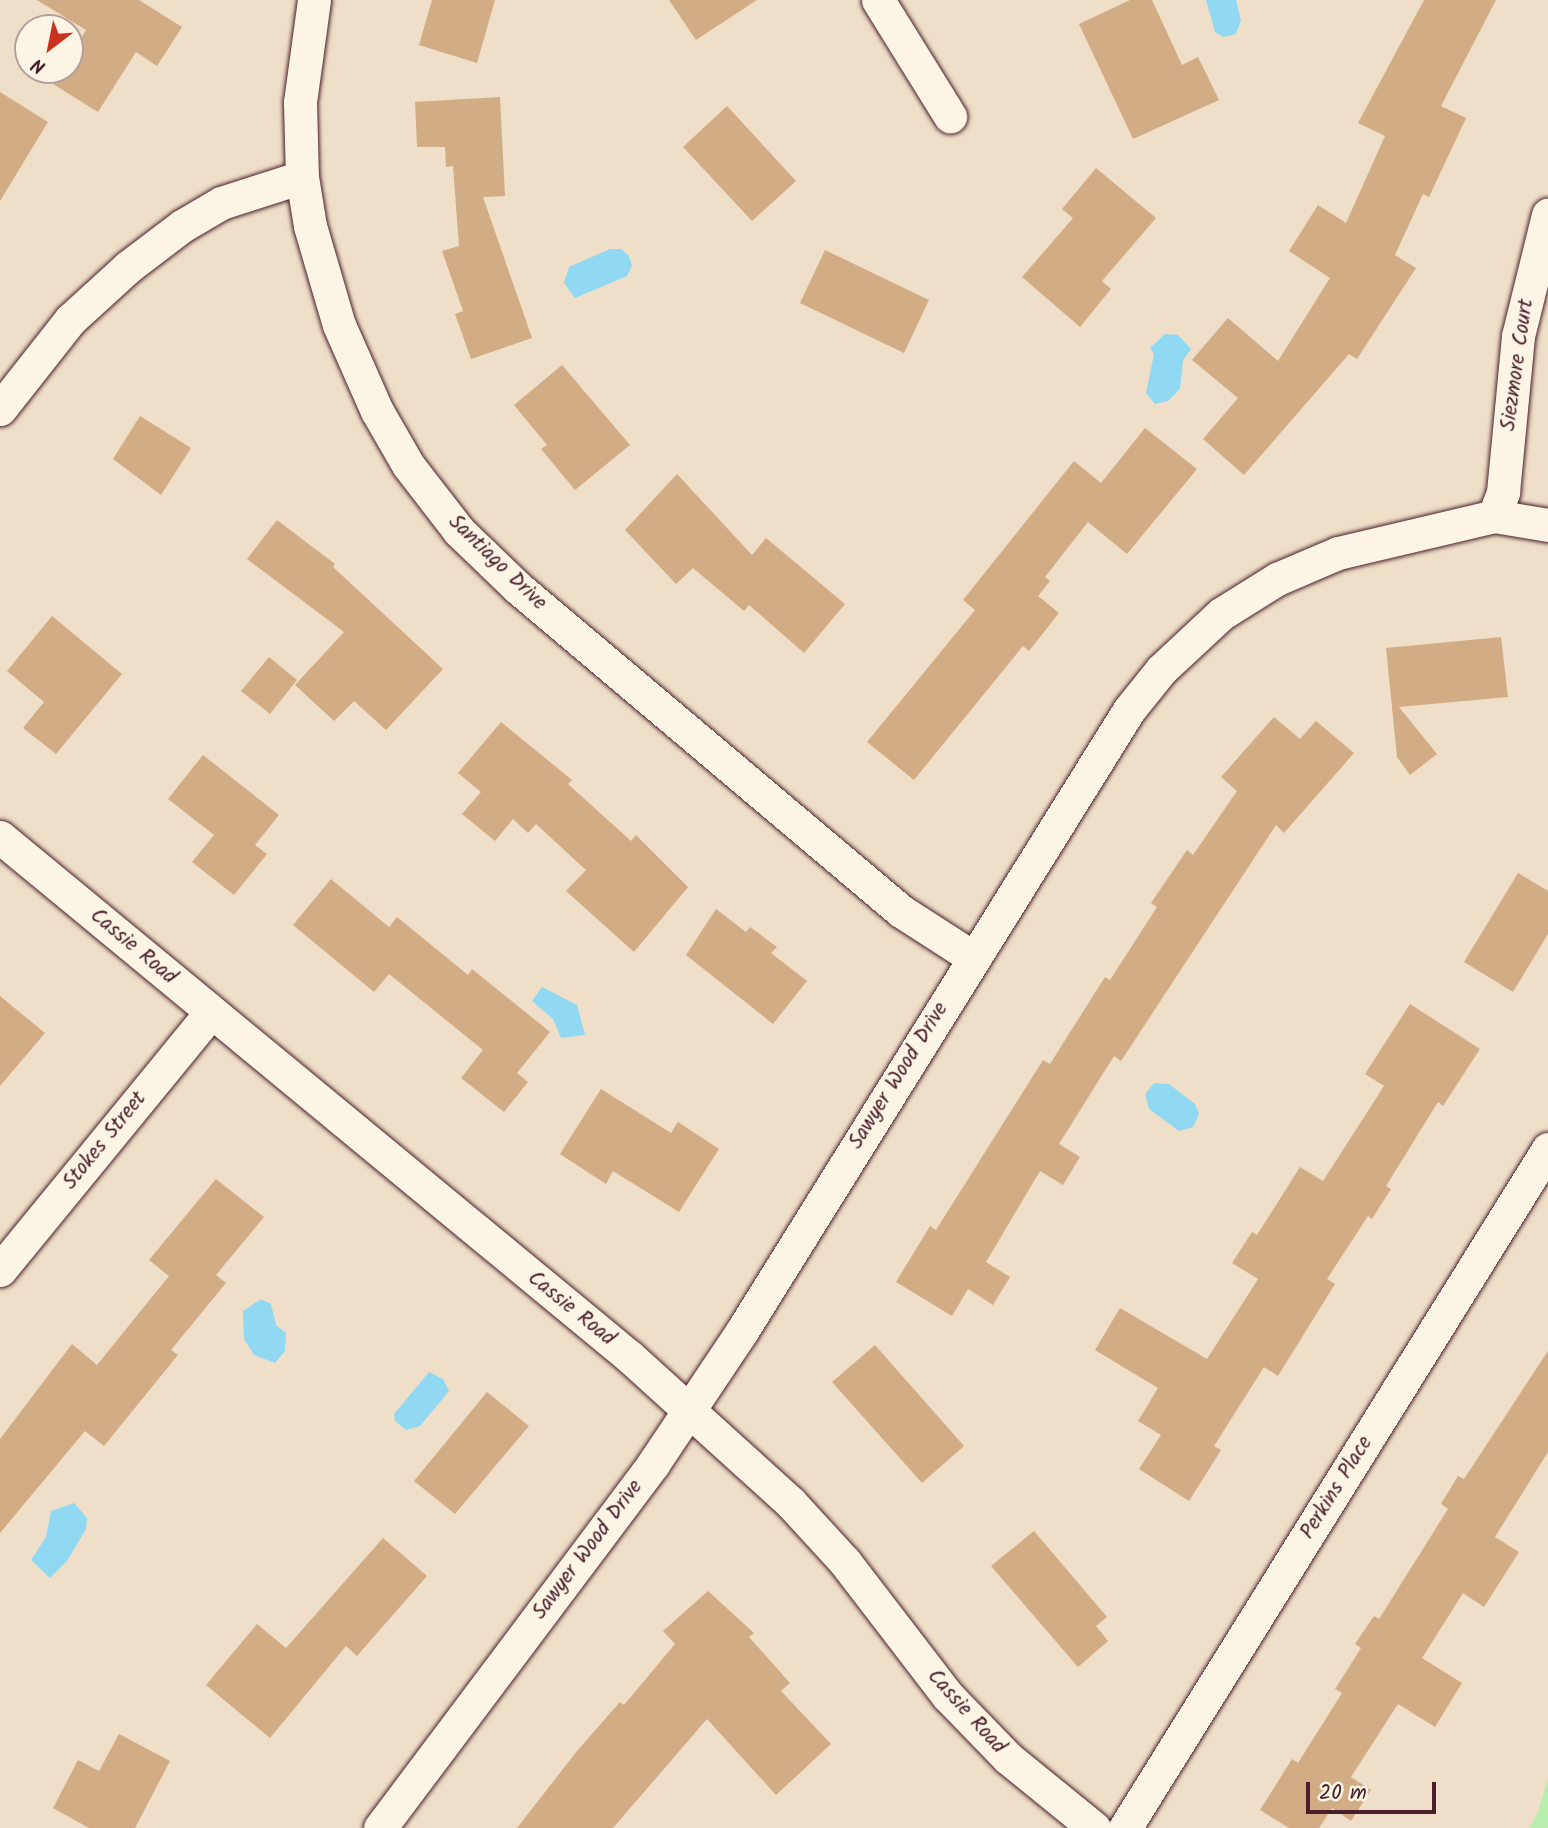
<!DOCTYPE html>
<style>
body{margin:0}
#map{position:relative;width:1548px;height:1828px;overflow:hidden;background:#efdfc8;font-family:Kalam,sans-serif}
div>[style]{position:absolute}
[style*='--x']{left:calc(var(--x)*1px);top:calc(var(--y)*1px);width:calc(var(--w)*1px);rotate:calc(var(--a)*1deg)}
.green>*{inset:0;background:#baeeaf}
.water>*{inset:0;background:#91d9f3}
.building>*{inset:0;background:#d2ac84}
.roads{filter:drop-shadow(0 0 2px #4a1f2b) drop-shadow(0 0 2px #4a1f2b)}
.street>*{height:33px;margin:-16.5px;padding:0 16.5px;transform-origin:16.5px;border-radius:16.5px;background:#fcf5e5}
span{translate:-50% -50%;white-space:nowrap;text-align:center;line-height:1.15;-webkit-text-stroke:5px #fcf5e5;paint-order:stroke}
.street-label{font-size:21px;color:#4a1f2b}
.north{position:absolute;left:14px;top:14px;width:70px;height:70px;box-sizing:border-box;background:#fcf5e5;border:2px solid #b59f9b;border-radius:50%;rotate:212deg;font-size:19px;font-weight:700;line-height:28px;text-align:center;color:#4a1f2b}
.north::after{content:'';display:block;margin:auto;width:24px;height:32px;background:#c8321e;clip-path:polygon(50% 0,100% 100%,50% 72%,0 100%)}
.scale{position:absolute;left:1306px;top:1782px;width:130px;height:32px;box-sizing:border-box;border:4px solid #4a1f2b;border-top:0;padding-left:9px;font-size:21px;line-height:24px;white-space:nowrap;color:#4a1f2b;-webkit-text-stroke:5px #fcf5e5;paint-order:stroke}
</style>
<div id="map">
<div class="green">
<div style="clip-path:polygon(1548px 1778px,1548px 1828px,1529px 1828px,1537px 1815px)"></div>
</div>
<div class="water">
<div style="clip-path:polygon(1206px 0,1236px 0,1241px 21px,1236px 34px,1223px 37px,1215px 32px)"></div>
<div style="clip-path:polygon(610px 249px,621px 249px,629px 256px,632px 266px,627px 276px,575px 298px,564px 283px,569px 267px)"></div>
<div style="clip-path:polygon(1165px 334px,1178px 335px,1191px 349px,1183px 360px,1180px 389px,1168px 401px,1155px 404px,1146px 393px,1154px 354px,1150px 348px)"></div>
<div style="clip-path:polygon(542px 987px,577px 1005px,585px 1035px,561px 1038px,553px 1019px,532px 1001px)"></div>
<div style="clip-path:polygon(1154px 1083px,1169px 1084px,1195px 1104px,1199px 1114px,1193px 1127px,1179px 1131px,1149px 1109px,1145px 1094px)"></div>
<div style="clip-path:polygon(261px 1299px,271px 1304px,276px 1325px,286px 1333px,285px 1351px,275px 1363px,254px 1355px,244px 1339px,243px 1311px)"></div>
<div style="clip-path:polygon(429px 1372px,443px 1379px,449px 1391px,420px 1426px,406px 1430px,395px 1421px,394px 1414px)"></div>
<div style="clip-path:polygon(74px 1503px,87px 1518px,86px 1529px,67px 1561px,50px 1578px,31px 1560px,46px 1537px,51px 1511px)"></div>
</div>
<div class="building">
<div style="clip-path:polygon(37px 0,139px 0,182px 27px,157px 66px,136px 52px,98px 112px,53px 84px,61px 70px,70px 70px,70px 56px,86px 30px)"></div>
<div style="clip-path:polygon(432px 0,495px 0,477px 63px,419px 45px)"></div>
<div style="clip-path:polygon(669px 0,757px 0,696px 40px)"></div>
<div style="clip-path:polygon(1130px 0,1152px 0,1182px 65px,1198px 57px,1219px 100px,1133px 139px,1079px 24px)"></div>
<div style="clip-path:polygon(1424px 0,1496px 0,1441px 106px,1466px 118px,1429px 197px,1423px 194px,1395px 255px,1416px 268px,1357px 359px,1349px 354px,1244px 475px,1203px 439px,1238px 398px,1192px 360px,1228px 318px,1278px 361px,1330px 278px,1289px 251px,1318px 205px,1346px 223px,1385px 136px,1358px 123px)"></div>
<div style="clip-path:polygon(0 92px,48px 122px,0 201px)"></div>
<div style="clip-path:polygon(500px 97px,505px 196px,483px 197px,532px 338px,471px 359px,455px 314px,463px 311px,442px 251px,459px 246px,453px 166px,446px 167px,445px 147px,417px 147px,415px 102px)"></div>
<div style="clip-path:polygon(727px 106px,796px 181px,752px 221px,683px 147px)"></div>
<div style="clip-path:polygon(1096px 168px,1156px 218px,1102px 281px,1111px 289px,1080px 327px,1022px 277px,1073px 218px,1062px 209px)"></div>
<div style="clip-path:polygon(825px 250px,929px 300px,904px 353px,800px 303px)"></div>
<div style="clip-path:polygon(562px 365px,630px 445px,575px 490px,541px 449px,547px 445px,514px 405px)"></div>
<div style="clip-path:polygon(140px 416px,191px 448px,161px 495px,113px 459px)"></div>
<div style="clip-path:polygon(1145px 428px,1197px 469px,1127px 554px,1088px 522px,1045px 577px,1050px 581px,1038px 596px,1059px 613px,1029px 651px,1023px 646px,914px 780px,867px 742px,975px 610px,963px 600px,1074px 461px,1101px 483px)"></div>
<div style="clip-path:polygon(677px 474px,752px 555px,766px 538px,845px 604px,804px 653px,749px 605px,744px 611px,693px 568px,676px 584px,625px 530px)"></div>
<div style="clip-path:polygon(277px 520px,335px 564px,333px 567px,443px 669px,386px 730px,354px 701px,334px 721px,295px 685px,344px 632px,247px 559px)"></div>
<div style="clip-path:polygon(52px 616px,122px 674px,56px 754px,23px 728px,44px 702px,7px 671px)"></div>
<div style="clip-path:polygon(1501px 637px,1508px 697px,1399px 707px,1437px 754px,1410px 775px,1397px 757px,1386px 648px)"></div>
<div style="clip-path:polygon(269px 657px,297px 680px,270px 714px,241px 691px)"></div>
<div style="clip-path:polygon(1274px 717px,1300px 739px,1316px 721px,1354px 753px,1284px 833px,1276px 825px,1121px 1061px,1114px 1056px,1059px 1144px,1080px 1157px,1063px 1185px,1040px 1171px,986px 1262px,1010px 1277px,993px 1305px,968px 1289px,952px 1316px,896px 1282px,930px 1226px,936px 1230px,1043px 1060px,1050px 1064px,1105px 977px,1110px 980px,1157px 907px,1151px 903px,1187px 850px,1193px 855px,1237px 791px,1221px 777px)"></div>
<div style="clip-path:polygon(501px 722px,572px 780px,568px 784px,631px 841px,636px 835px,688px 887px,634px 952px,566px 891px,586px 870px,536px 824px,528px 833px,513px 819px,495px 841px,462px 814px,481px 792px,458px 773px)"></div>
<div style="clip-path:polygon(203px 755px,279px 815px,255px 845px,267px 854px,234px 895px,192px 862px,214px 835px,168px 799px)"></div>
<div style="clip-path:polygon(1518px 873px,1548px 891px,1548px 934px,1513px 992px,1464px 962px)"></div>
<div style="clip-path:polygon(331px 879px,389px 927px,397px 917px,468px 975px,472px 969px,550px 1032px,517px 1073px,528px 1082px,504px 1112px,461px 1078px,483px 1050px,389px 974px,374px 992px,293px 925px)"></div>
<div style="clip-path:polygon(716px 909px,746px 932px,750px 927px,777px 947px,771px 953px,807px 981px,773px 1024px,686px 955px)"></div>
<div style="clip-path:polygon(0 996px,45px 1033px,0 1086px)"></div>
<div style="clip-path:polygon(1410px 1004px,1480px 1049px,1443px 1106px,1438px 1102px,1386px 1186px,1391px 1189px,1372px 1219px,1368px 1216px,1327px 1279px,1335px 1284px,1278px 1376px,1264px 1367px,1214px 1446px,1221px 1450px,1189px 1501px,1139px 1469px,1161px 1435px,1138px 1421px,1158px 1388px,1095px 1350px,1120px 1308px,1207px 1359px,1258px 1279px,1232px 1263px,1252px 1232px,1257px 1235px,1300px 1167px,1323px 1181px,1384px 1086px,1365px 1074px)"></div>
<div style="clip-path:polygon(601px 1089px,671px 1133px,678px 1122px,719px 1149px,679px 1212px,613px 1171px,606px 1184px,560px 1154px)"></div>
<div style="clip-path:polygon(216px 1179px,264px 1217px,216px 1275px,226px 1283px,171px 1350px,178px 1355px,104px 1446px,85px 1431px,0 1533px,0 1439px,72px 1344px,97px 1365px,169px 1276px,149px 1260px)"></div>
<div style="clip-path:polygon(875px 1345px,964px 1446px,922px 1483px,832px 1382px)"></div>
<div style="clip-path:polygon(1548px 1351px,1548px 1452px,1495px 1537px,1519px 1552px,1484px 1607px,1463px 1593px,1422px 1658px,1462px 1683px,1435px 1727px,1398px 1704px,1351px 1777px,1371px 1790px,1351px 1821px,1332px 1808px,1319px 1828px,1289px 1828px,1260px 1810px,1292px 1759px,1298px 1763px,1342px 1693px,1335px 1689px,1361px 1648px,1355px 1644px,1374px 1616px,1379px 1619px,1448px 1509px,1441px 1504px,1458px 1476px,1464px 1479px)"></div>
<div style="clip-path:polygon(487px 1392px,529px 1426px,455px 1514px,414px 1481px)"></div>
<div style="clip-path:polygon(1034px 1531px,1107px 1617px,1096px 1626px,1108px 1641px,1078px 1667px,991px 1566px)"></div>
<div style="clip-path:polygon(383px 1538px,427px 1576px,357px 1656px,346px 1646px,270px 1738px,206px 1685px,257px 1624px,286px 1648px)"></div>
<div style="clip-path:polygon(708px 1591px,754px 1633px,749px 1637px,790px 1683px,781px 1691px,831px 1744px,776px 1795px,707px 1719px,613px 1828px,517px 1828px,577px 1751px,620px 1702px,624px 1705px,675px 1644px,663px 1631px)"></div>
<div style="clip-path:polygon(119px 1734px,170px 1761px,135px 1828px,89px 1828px,53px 1808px,78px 1760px,99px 1771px)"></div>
</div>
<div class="roads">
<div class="street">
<div style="--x:314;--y:0;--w:103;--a:97.8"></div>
<div style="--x:300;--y:102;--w:75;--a:88.5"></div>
<div style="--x:302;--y:177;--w:50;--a:80.7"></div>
<div style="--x:310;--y:226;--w:103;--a:73.7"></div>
<div style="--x:339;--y:325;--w:94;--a:66.2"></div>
<div style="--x:377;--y:411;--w:62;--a:60.1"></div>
<div style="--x:408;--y:465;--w:83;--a:52.3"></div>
<div style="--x:459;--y:531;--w:81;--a:44"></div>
<div style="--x:517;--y:587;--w:502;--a:40.16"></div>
<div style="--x:901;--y:911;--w:87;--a:32.8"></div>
<div style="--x:878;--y:0;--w:137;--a:58.2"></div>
<div style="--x:0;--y:409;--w:113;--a:-51.8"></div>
<div style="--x:70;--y:320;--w:79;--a:-42.4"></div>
<div style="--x:128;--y:267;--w:68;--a:-37.2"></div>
<div style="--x:182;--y:226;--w:45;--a:-30.5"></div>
<div style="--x:221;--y:203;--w:85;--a:-17.8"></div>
<div style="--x:1494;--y:516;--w:26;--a:-69"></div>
<div style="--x:1503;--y:492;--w:157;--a:-84.5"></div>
<div style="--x:1518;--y:336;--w:125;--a:-76.1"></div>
<div style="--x:0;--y:837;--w:817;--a:39.54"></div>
<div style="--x:630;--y:1357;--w:217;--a:42.2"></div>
<div style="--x:791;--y:1503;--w:80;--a:47.5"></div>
<div style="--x:845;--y:1562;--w:168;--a:52.5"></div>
<div style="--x:947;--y:1695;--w:88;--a:45.9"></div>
<div style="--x:1008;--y:1758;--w:111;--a:39.1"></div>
<div style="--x:0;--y:1270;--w:333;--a:-50.7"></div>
<div style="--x:380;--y:1828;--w:455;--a:-53.1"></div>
<div style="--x:653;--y:1464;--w:160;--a:-56.2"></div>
<div style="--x:742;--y:1331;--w:732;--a:-58.07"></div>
<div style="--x:1129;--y:710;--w:51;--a:-51.3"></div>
<div style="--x:1161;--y:670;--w:82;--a:-43"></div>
<div style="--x:1221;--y:614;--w:66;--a:-32"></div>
<div style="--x:1277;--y:579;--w:66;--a:-23.1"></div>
<div style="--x:1338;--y:553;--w:160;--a:-13.3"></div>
<div style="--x:1494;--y:516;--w:55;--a:9.5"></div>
<div style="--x:1125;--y:1828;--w:800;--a:-58.08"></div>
</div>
</div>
<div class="street-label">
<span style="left:1518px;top:365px;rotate:-82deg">Siezmore Court</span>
<span style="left:497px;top:563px;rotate:44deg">Santiago Drive</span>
<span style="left:133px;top:947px;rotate:40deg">Cassie Road</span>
<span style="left:899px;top:1076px;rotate:-58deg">Sawyer Wood Drive</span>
<span style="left:105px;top:1141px;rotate:-51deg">Stokes Street</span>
<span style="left:571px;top:1309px;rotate:39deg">Cassie Road</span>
<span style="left:1337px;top:1488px;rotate:-58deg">Perkins Place</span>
<span style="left:588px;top:1550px;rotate:-53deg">Sawyer Wood Drive</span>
<span style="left:966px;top:1712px;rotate:48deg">Cassie Road</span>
</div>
<div class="north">N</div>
<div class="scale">20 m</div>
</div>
